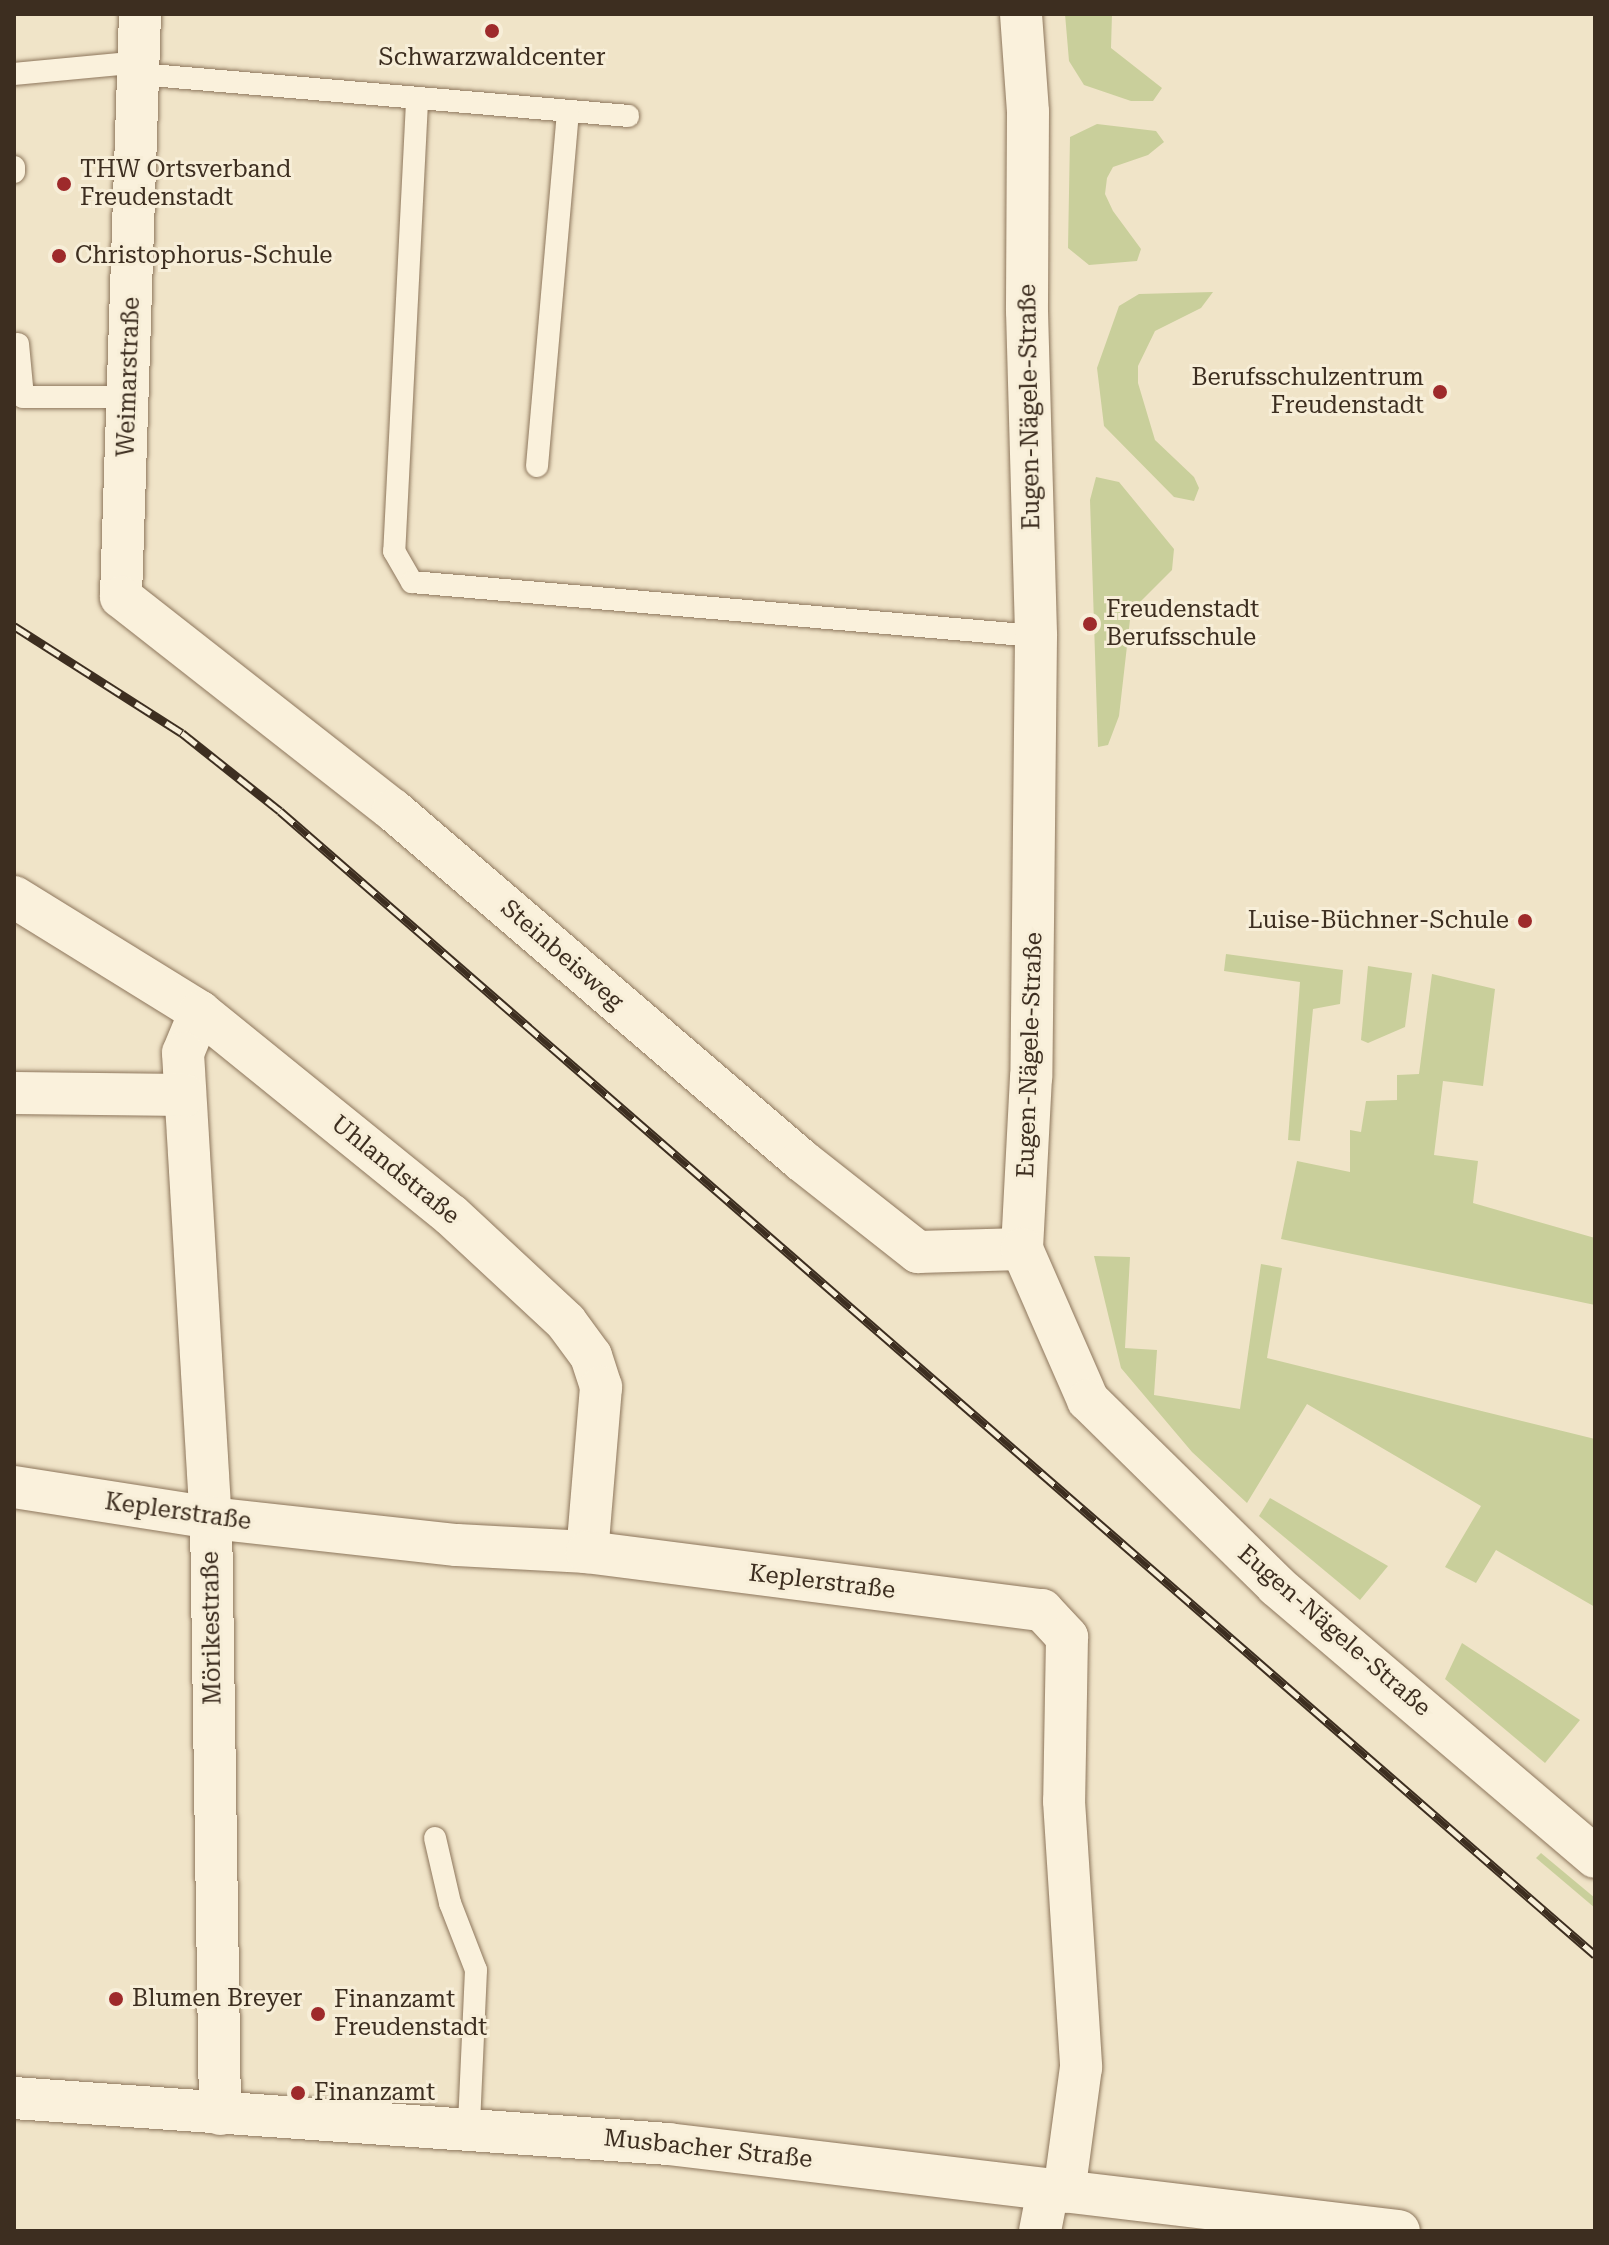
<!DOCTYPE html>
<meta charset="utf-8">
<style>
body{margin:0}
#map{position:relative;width:1609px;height:2245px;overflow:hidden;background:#f0e4c8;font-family:"Roboto Serif",serif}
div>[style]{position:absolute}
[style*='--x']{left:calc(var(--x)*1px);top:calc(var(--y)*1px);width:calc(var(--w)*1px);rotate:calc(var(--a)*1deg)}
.green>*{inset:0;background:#c9cf9b}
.roads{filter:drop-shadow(0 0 2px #8d765c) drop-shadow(0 0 2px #8d765c)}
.lane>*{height:22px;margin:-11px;padding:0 11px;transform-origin:11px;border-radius:11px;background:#faf1dc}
.street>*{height:42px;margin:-21px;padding:0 21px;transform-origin:21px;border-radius:21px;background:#faf1dc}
.rail>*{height:9px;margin-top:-4.5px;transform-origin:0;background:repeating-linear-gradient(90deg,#f7eed8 0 18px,#3d2e20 0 36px);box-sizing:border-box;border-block:2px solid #3d2e20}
.dots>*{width:22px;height:22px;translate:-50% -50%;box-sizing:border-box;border:4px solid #f7eed8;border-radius:50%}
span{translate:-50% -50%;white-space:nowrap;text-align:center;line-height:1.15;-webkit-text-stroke:6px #f7eed8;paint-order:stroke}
.poi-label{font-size:24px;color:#3d2e20}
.left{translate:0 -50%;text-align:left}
.right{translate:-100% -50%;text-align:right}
.street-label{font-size:24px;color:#3d2e20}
.frame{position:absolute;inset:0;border:16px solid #3d2e20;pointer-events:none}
</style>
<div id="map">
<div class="green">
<div style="clip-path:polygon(1065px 14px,1112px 14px,1111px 48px,1162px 88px,1153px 101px,1131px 101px,1084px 85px,1069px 61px)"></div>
<div style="clip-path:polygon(1097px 124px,1156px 131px,1164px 142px,1148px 155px,1113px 167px,1107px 178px,1105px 194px,1113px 211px,1141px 249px,1137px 261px,1089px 265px,1068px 248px,1070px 137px)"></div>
<div style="clip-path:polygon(1213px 292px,1201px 308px,1155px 331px,1138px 366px,1138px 383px,1155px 440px,1194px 477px,1199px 488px,1194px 501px,1174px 497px,1104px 426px,1097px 368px,1119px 306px,1139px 294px)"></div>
<div style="clip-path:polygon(1096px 477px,1119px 482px,1174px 549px,1172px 570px,1131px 611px,1119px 716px,1108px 745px,1098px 747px,1090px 500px)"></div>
<div style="clip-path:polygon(1226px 954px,1343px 970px,1340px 1004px,1313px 1009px,1300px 1141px,1288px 1140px,1300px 982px,1224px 971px)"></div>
<div style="clip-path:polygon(1368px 966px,1412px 973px,1405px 1027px,1368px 1043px,1361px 1040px)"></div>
<div style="clip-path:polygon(1432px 974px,1495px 989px,1483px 1086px,1443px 1081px,1434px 1155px,1478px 1161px,1473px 1203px,1595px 1238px,1595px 1305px,1281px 1239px,1297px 1161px,1350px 1172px,1350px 1130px,1361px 1132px,1366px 1101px,1397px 1100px,1397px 1075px,1419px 1074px)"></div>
<div style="clip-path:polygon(1094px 1256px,1130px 1257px,1125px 1348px,1157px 1350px,1154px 1395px,1240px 1409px,1261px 1264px,1282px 1268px,1267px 1358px,1595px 1439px,1595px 1607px,1496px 1550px,1476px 1583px,1445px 1567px,1481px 1506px,1307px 1404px,1247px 1503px,1192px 1452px,1121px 1368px)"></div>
<div style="clip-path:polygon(1270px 1498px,1388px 1566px,1360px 1600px,1259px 1516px)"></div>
<div style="clip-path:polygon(1462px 1643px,1580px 1720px,1545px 1763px,1445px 1679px)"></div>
<div style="clip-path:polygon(1541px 1853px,1595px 1898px,1595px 1908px,1536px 1858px)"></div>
</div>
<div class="roads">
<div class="lane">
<div style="--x:14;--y:74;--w:127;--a:-5.4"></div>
<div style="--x:139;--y:74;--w:491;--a:4.9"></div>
<div style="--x:417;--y:102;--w:450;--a:92.9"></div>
<div style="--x:394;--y:551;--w:36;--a:60"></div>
<div style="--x:412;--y:582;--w:626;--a:4.95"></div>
<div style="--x:14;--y:167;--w:5;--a:90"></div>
<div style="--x:18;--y:344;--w:53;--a:84.6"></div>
<div style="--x:23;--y:397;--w:105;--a:0"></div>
<div style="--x:537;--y:466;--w:355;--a:-85"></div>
<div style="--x:435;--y:1838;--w:67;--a:77"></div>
<div style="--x:450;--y:1903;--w:72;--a:68.8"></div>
<div style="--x:476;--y:1970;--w:157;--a:92.6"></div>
</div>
<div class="street">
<div style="--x:140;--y:14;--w:583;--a:91.87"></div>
<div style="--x:121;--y:597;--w:345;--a:38.1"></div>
<div style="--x:393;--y:810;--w:538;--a:40.62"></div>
<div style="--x:801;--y:1160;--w:149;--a:38.2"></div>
<div style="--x:918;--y:1252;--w:104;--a:-1.7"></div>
<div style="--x:1021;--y:14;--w:98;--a:85.9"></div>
<div style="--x:1028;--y:112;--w:199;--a:90.3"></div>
<div style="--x:1027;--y:311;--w:325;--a:88.4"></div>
<div style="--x:1036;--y:636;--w:441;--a:90.6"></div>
<div style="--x:1031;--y:1077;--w:172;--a:93"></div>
<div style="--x:1022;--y:1249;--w:165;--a:66.4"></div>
<div style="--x:1088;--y:1400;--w:265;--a:44.5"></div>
<div style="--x:1277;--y:1586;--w:418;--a:40.4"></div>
<div style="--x:14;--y:897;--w:219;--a:31.7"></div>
<div style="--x:200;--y:1012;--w:323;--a:39"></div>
<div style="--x:451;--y:1215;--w:157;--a:42.9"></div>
<div style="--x:566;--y:1322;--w:42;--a:53.7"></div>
<div style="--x:591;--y:1356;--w:33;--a:72"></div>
<div style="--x:601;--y:1387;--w:166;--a:94.8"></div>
<div style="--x:200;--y:1012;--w:44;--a:112.5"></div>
<div style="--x:183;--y:1053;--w:466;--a:86.6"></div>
<div style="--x:211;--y:1518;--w:596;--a:89.13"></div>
<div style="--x:14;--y:1093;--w:171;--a:0.7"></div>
<div style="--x:14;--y:1487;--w:199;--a:8.9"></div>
<div style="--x:211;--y:1518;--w:247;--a:6.3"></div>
<div style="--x:457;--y:1545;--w:130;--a:3.1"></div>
<div style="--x:587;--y:1552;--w:459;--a:7.3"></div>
<div style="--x:1042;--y:1610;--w:37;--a:47"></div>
<div style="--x:1067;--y:1637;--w:164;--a:91"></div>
<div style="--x:1064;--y:1801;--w:267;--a:86.3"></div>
<div style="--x:1081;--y:2067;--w:126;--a:97.7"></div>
<div style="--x:14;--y:2098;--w:656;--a:4.02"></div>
<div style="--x:668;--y:2144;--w:736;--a:6.79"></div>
<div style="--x:1040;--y:2231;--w:42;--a:-79"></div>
</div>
</div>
<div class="rail">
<div style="--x:14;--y:626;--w:199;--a:32.5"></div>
<div style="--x:182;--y:733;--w:125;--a:38.5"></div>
<div style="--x:280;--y:811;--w:1743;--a:41.02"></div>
</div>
<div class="dots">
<div style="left:492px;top:31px;background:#9e2a2b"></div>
<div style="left:64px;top:184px;background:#9e2a2b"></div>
<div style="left:59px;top:256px;background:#9e2a2b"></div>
<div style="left:1440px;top:392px;background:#9e2a2b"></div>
<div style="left:1090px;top:624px;background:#9e2a2b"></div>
<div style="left:1525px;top:921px;background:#9e2a2b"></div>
<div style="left:116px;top:1999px;background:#9e2a2b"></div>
<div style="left:318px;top:2014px;background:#9e2a2b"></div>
<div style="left:298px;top:2093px;background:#9e2a2b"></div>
</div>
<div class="poi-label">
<span style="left:492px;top:58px">Schwarzwaldcenter</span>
<span class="left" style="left:80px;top:184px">THW Ortsverband<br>Freudenstadt</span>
<span class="left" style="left:75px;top:256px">Christophorus-Schule</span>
<span class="right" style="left:1424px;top:392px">Berufsschulzentrum<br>Freudenstadt</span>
<span class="left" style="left:1106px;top:624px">Freudenstadt<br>Berufsschule</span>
<span class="right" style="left:1509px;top:921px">Luise-Büchner-Schule</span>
<span class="left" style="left:132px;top:1999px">Blumen Breyer</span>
<span class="left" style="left:334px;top:2014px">Finanzamt<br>Freudenstadt</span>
<span class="left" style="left:314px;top:2093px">Finanzamt</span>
</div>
<div class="street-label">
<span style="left:129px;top:377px;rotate:-88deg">Weimarstraße</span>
<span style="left:1030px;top:407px;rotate:-91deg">Eugen-Nägele-Straße</span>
<span style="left:562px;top:955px;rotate:41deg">Steinbeisweg</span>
<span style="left:1030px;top:1055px;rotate:-88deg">Eugen-Nägele-Straße</span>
<span style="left:395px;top:1170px;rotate:39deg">Uhlandstraße</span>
<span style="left:178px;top:1512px;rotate:8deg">Keplerstraße</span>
<span style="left:822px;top:1582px;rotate:7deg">Keplerstraße</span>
<span style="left:212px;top:1628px;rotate:-91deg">Mörikestraße</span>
<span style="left:1334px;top:1631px;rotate:41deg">Eugen-Nägele-Straße</span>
<span style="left:708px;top:2149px;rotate:6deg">Musbacher Straße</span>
</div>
<div class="frame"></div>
</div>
